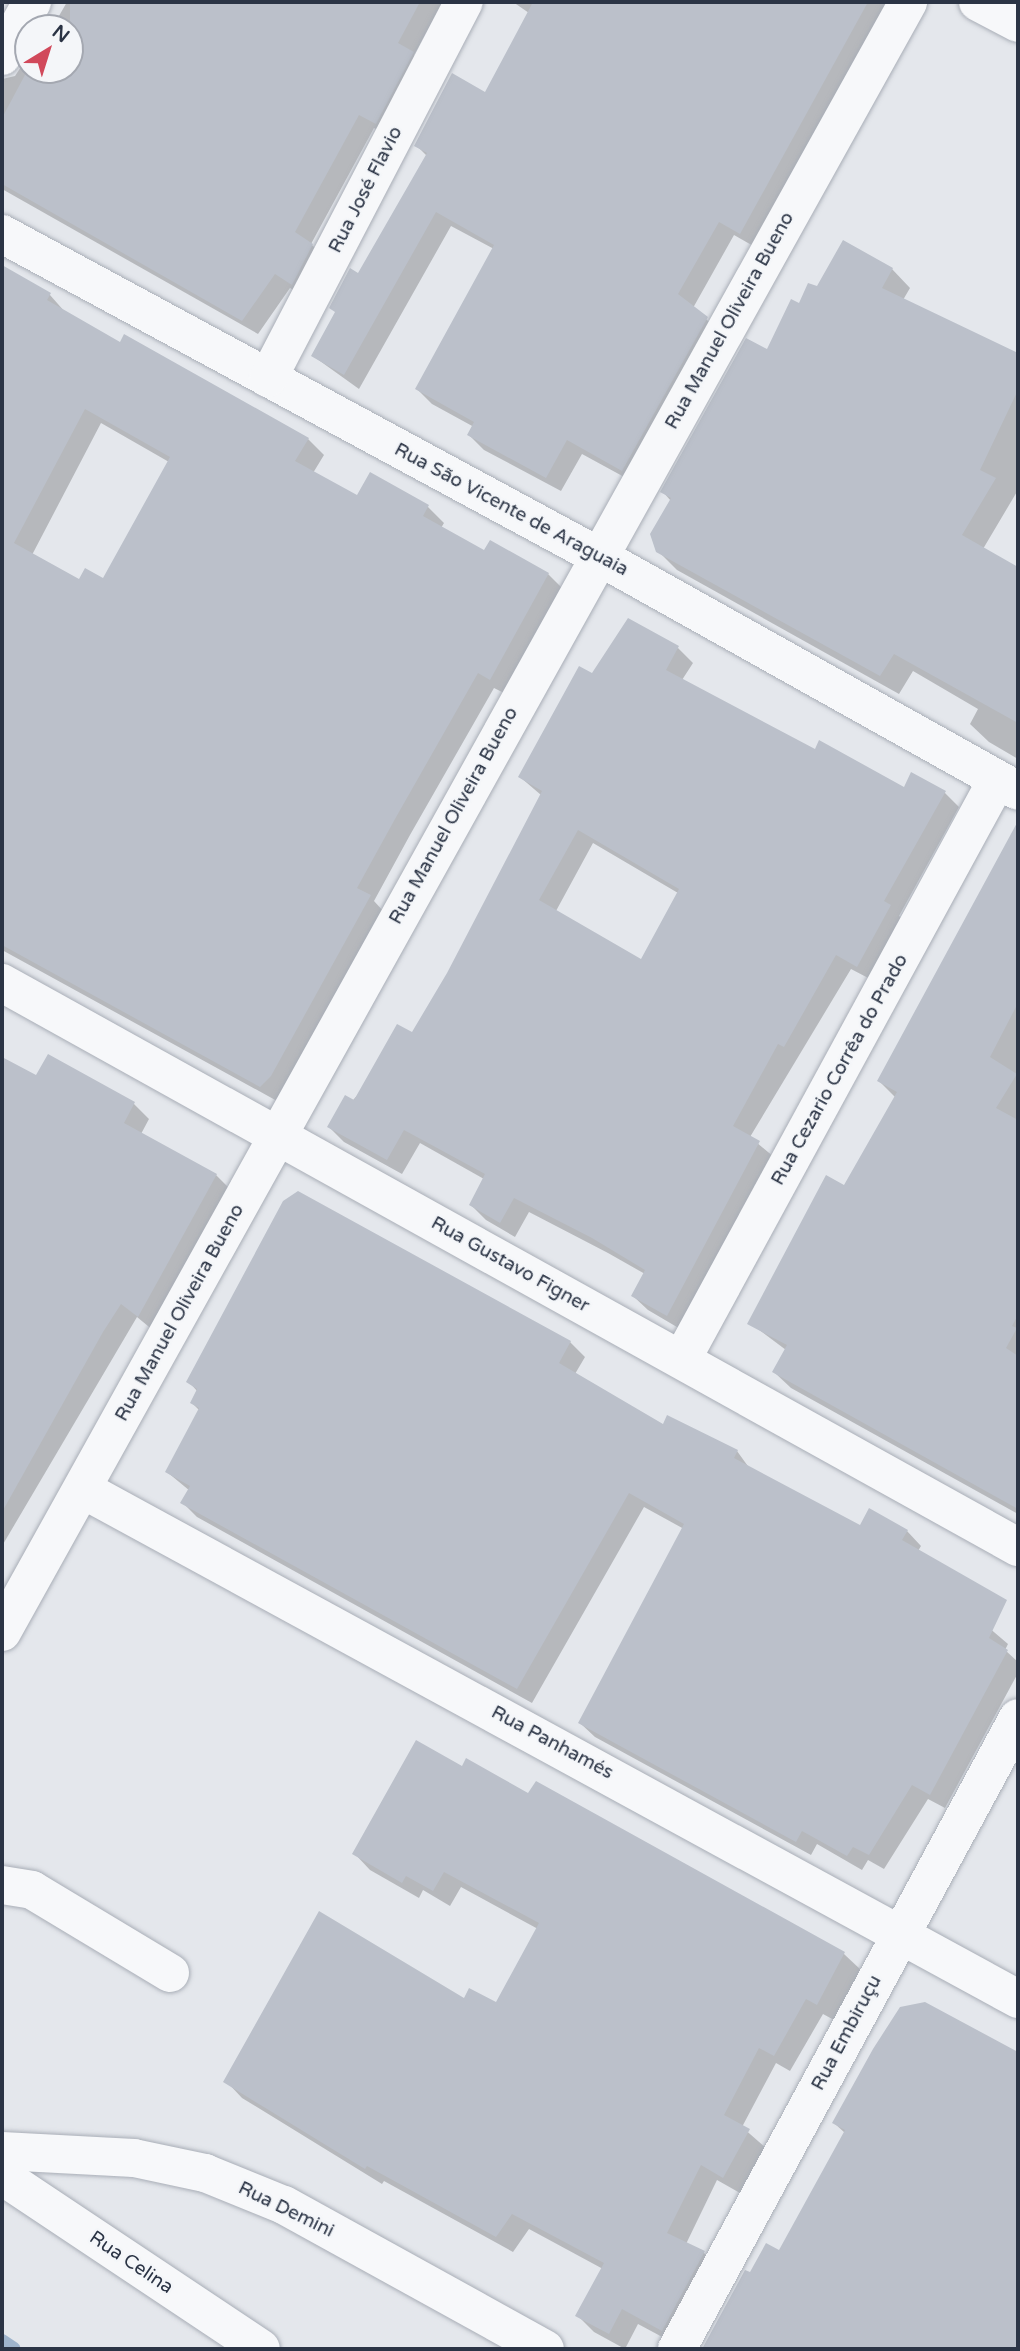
<!DOCTYPE html>
<meta charset="utf-8">
<style>
body{margin:0}
#map{position:relative;width:1020px;height:2351px;overflow:hidden;background:#e4e7ec;font-family:"Varela Round",sans-serif}
div>[style]{position:absolute}
[style*='--x']{left:calc(var(--x)*1px);top:calc(var(--y)*1px);width:calc(var(--w)*1px);rotate:calc(var(--a)*1deg)}
.shadow>*{inset:0;background:#0003}
.stream>*{height:14px;margin:-7px;padding:0 7px;transform-origin:7px;border-radius:7px;background:#9fb4cc}
.building>*{inset:0;background:#bbc0ca}
.roads{filter:drop-shadow(0 0 2px #a9aeb7) drop-shadow(0 0 2px #a9aeb7)}
.minor>*{height:38px;margin:-19px;padding:0 19px;transform-origin:19px;border-radius:19px;background:#f7f8fa}
span{translate:-50% -50%;white-space:nowrap;text-align:center;line-height:1.15;-webkit-text-stroke:5px #f4f6f9;paint-order:stroke}
.street-label{font-size:19px;color:#2b3445}
.frame{position:absolute;inset:0;border:4px solid #2b3445;pointer-events:none}
.north{position:absolute;left:14px;top:14px;width:70px;height:70px;box-sizing:border-box;background:#f4f6f9;border:2px solid #a4a8b1;border-radius:50%;rotate:38deg;font-size:19px;font-weight:700;line-height:28px;text-align:center;color:#2b3445}
.north::after{content:'';display:block;margin:auto;width:24px;height:32px;background:#d1495b;clip-path:polygon(50% 0,100% 100%,50% 72%,0 100%)}
</style>
<div id="map">
<div class="shadow">
<div style="clip-path:polygon(67px 2px,443px 2px,414px 55px,427px 68px,391px 138px,374px 128px,311px 244px,327px 260px,307px 298px,290px 288px,258px 334px,2px 189px,2px 79px,15px 76px,28px 56px,28px 70px,70px 70px,70px 28px,52px 28px)"></div>
<div style="clip-path:polygon(513px 2px,884px 2px,888px 6px,755px 247px,734px 235px,693px 308px,722px 333px,637px 484px,582px 454px,561px 491px,484px 450px,469px 435px,474px 427px,432px 404px,417px 389px,494px 249px,451px 226px,359px 389px,313px 356px,427px 156px,416px 145px,485px 94px,529px 13px)"></div>
<div style="clip-path:polygon(evenodd,2px 268px,50px 295px,65px 312px,120px 344px,308px 439px,324px 455px,313px 473px,358px 498px,371px 474px,428px 507px,444px 523px,441px 528px,484px 552px,548px 574px,564px 590px,506px 694px,494px 688px,410px 835px,374px 901px,385px 913px,277px 1101px,2px 950px,2px 268px,101px 423px,169px 462px,104px 581px,80px 581px,32px 555px,101px 423px)"></div>
<div style="clip-path:polygon(892px 269px,910px 288px,903px 300px,1018px 354px,1018px 490px,983px 549px,1018px 569px,1018px 759px,989px 742px,970px 724px,978px 709px,913px 671px,899px 694px,677px 570px,658px 551px,671px 501px,663px 492px,800px 305px,818px 289px)"></div>
<div style="clip-path:polygon(evenodd,678px 648px,693px 663px,682px 680px,815px 751px,904px 789px,945px 793px,959px 807px,899px 916px,905px 921px,872px 980px,851px 969px,750px 1137px,774px 1157px,682px 1330px,648px 1310px,633px 1296px,645px 1274px,608px 1253px,529px 1212px,515px 1237px,486px 1220px,471px 1205px,484px 1179px,420px 1143px,402px 1174px,344px 1142px,329px 1127px,412px 1034px,449px 973px,541px 795px,520px 777px,593px 675px,678px 648px,593px 843px,678px 893px,642px 962px,556px 911px,593px 843px)"></div>
<div style="clip-path:polygon(1014px 834px,1018px 836px,1018px 1514px,791px 1388px,774px 1372px,786px 1350px,750px 1323px,845px 1188px,896px 1098px,879px 1081px)"></div>
<div style="clip-path:polygon(49px 1056px,134px 1104px,149px 1119px,141px 1134px,216px 1175px,231px 1190px,154px 1331px,137px 1317px,2px 1546px,2px 1059px,37px 1078px)"></div>
<div style="clip-path:polygon(298px 1193px,570px 1342px,585px 1357px,575px 1374px,664px 1427px,737px 1451px,750px 1469px,860px 1527px,907px 1531px,921px 1546px,918px 1551px,981px 1621px,1008px 1644px,1005px 1650px,1018px 1662px,1018px 1673px,945px 1808px,928px 1799px,884px 1869px,868px 1860px,862px 1870px,817px 1844px,811px 1855px,595px 1737px,580px 1723px,684px 1529px,644px 1507px,532px 1703px,197px 1517px,183px 1503px,190px 1491px,167px 1472px,200px 1411px,192px 1403px,198px 1392px,188px 1381px)"></div>
<div style="clip-path:polygon(462px 1768px,529px 1796px,536px 1783px,844px 1954px,861px 1970px,834px 2020px,823px 2014px,790px 2071px,776px 2063px,742px 2127px,765px 2147px,740px 2193px,717px 2180px,686px 2244px,704px 2253px,720px 2269px,679px 2346px,638px 2324px,625px 2349px,594px 2332px,578px 2316px,603px 2269px,529px 2229px,513px 2252px,384px 2181px,382px 2184px,242px 2098px,226px 2081px,465px 2000px,497px 2005px,538px 1929px,461px 1887px,450px 1906px,423px 1890px,419px 1898px,370px 1870px,354px 1853px)"></div>
<div style="clip-path:polygon(925px 2004px,1018px 2057px,1018px 2349px,704px 2349px,746px 2272px,751px 2274px,780px 2253px,845px 2133px,834px 2123px)"></div>
</div>
<div class="stream">
<div style="--x:2;--y:2341;--w:14;--a:34"></div>
</div>
<div class="building">
<div style="clip-path:polygon(70px 2px,420px 2px,398px 43px,414px 52px,376px 124px,359px 115px,295px 232px,313px 244px,292px 285px,275px 274px,242px 321px,2px 184px,2px 118px,26px 73px,43px 82px,50px 70px,70px 70px)"></div>
<div style="clip-path:polygon(533px 2px,868px 2px,740px 234px,719px 222px,678px 294px,708px 317px,622px 471px,567px 440px,546px 478px,467px 435px,474px 422px,415px 389px,494px 245px,436px 212px,344px 375px,311px 356px,335px 312px,329px 308px,350px 268px,358px 273px,427px 153px,414px 146px,452px 73px,485px 92px)"></div>
<div style="clip-path:polygon(843px 240px,893px 268px,882px 288px,1018px 353px,1018px 390px,980px 470px,996px 478px,962px 535px,1018px 567px,1018px 723px,894px 654px,880px 676px,656px 552px,650px 534px,671px 498px,660px 492px,746px 338px,767px 349px,791px 299px,799px 303px,808px 283px,817px 286px)"></div>
<div style="clip-path:polygon(evenodd,2px 265px,51px 293px,47px 300px,120px 342px,124px 334px,309px 438px,295px 461px,357px 495px,370px 472px,429px 505px,423px 516px,484px 550px,490px 540px,549px 573px,490px 680px,478px 673px,395px 819px,357px 888px,371px 895px,271px 1076px,260px 1087px,2px 945px,2px 265px,85px 409px,170px 457px,103px 578px,85px 568px,79px 579px,14px 543px,85px 409px)"></div>
<div style="clip-path:polygon(evenodd,628px 618px,679px 646px,666px 670px,815px 749px,819px 740px,904px 787px,911px 772px,946px 791px,884px 901px,891px 905px,857px 967px,836px 955px,784px 1047px,778px 1044px,733px 1126px,760px 1141px,667px 1316px,631px 1296px,645px 1270px,592px 1238px,514px 1198px,500px 1223px,469px 1205px,485px 1174px,404px 1130px,387px 1160px,327px 1127px,345px 1095px,354px 1100px,397px 1024px,412px 1032px,447px 973px,542px 791px,518px 777px,579px 666px,592px 673px,628px 618px,578px 830px,679px 889px,641px 959px,539px 900px,578px 830px)"></div>
<div style="clip-path:polygon(1018px 821px,1018px 1003px,990px 1057px,1017px 1074px,996px 1108px,1018px 1120px,1018px 1315px,1012px 1326px,1017px 1328px,1006px 1348px,1018px 1356px,1018px 1509px,772px 1372px,787px 1345px,747px 1324px,826px 1175px,844px 1185px,897px 1092px,877px 1081px)"></div>
<div style="clip-path:polygon(48px 1054px,135px 1102px,124px 1123px,217px 1174px,138px 1317px,121px 1304px,103px 1332px,2px 1512px,2px 1057px,36px 1075px)"></div>
<div style="clip-path:polygon(298px 1191px,571px 1341px,559px 1363px,663px 1424px,667px 1415px,738px 1450px,734px 1458px,860px 1525px,869px 1508px,908px 1530px,902px 1540px,1007px 1600px,989px 1638px,1008px 1650px,930px 1795px,912px 1785px,869px 1855px,853px 1847px,847px 1856px,802px 1831px,796px 1842px,578px 1723px,684px 1524px,629px 1493px,517px 1689px,180px 1503px,190px 1486px,165px 1472px,199px 1408px,190px 1403px,197px 1389px,186px 1382px,283px 1201px)"></div>
<div style="clip-path:polygon(416px 1740px,462px 1766px,466px 1758px,528px 1793px,536px 1781px,845px 1952px,817px 2005px,806px 1999px,774px 2056px,759px 2048px,724px 2115px,750px 2129px,723px 2178px,701px 2165px,667px 2233px,705px 2251px,662px 2331px,622px 2309px,609px 2334px,575px 2316px,604px 2263px,512px 2214px,496px 2237px,367px 2166px,365px 2169px,223px 2082px,319px 1911px,464px 1998px,469px 1988px,496px 2002px,539px 1923px,444px 1872px,433px 1891px,406px 1876px,402px 1883px,352px 1854px)"></div>
<div style="clip-path:polygon(925px 2002px,1018px 2052px,1018px 2349px,702px 2349px,745px 2270px,750px 2272px,766px 2243px,779px 2250px,845px 2130px,832px 2123px,873px 2049px,900px 2007px)"></div>
</div>
<div class="roads">
<div class="minor">
<div style="--x:978;--y:2;--w:45;--a:27.7"></div>
<div style="--x:2;--y:56;--w:62;--a:-60.9"></div>
<div style="--x:2;--y:234;--w:677;--a:28.38"></div>
<div style="--x:598;--y:556;--w:481;--a:29.2"></div>
<div style="--x:268;--y:378;--w:424;--a:-62.5"></div>
<div style="--x:2;--y:983;--w:1162;--a:29.04"></div>
<div style="--x:682;--y:1359;--w:659;--a:-61.45"></div>
<div style="--x:84;--y:1490;--w:1064;--a:28.59"></div>
<div style="--x:2;--y:1632;--w:1865;--a:-60.93"></div>
<div style="--x:2;--y:1885;--w:30;--a:9"></div>
<div style="--x:32;--y:1890;--w:161;--a:31"></div>
<div style="--x:2;--y:2151;--w:132;--a:3"></div>
<div style="--x:134;--y:2158;--w:73;--a:11.9"></div>
<div style="--x:205;--y:2173;--w:85;--a:22.1"></div>
<div style="--x:284;--y:2205;--w:298;--a:28.9"></div>
<div style="--x:2;--y:2176;--w:311;--a:33.7"></div>
<div style="--x:677;--y:2349;--w:717;--a:-61.61"></div>
</div>
</div>
<div class="street-label">
<span style="left:366px;top:190px;rotate:-63deg">Rua José Flavio</span>
<span style="left:730px;top:321px;rotate:-61deg">Rua Manuel Oliveira Bueno</span>
<span style="left:511px;top:510px;rotate:28deg">Rua São Vicente de Araguaia</span>
<span style="left:454px;top:816px;rotate:-61deg">Rua Manuel Oliveira Bueno</span>
<span style="left:840px;top:1070px;rotate:-61deg">Rua Cezario Corrêa do Prado</span>
<span style="left:510px;top:1265px;rotate:29deg">Rua Gustavo Figner</span>
<span style="left:180px;top:1313px;rotate:-61deg">Rua Manuel Oliveira Bueno</span>
<span style="left:552px;top:1743px;rotate:28deg">Rua Panhamés</span>
<span style="left:847px;top:2033px;rotate:-62deg">Rua Embiruçu</span>
<span style="left:286px;top:2210px;rotate:26deg">Rua Demini</span>
<span style="left:131px;top:2263px;rotate:34deg">Rua Celina</span>
</div>
<div class="frame"></div>
<div class="north">N</div>
</div>
